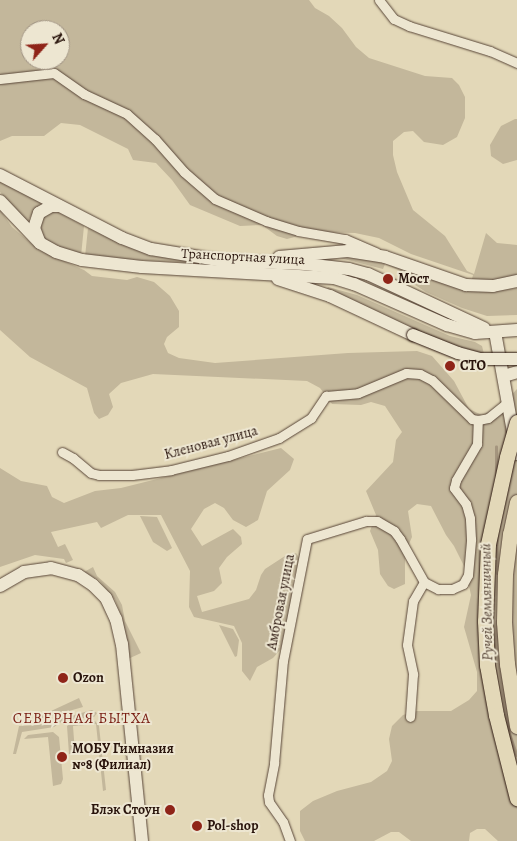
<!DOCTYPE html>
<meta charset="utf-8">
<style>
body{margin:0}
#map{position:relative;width:517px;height:841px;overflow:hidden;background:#e3d8b8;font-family:Alegreya,serif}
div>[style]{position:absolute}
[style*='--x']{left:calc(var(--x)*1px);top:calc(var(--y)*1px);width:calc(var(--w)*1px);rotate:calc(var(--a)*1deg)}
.green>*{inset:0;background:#c3b79b}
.stream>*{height:2.5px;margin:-1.25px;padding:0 1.25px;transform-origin:1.25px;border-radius:1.25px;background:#a4957e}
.roads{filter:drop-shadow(0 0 1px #584537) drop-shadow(0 0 1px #584537)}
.street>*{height:9px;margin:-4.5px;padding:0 4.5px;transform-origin:4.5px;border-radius:4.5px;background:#ede6d1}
.secondary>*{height:12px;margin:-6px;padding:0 6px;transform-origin:6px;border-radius:6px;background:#ede6d1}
.primary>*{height:15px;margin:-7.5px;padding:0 7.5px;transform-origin:7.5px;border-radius:7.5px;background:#e3d8b8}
.bridges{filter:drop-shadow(0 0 1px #29140c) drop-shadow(0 0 1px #29140c)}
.secondary-bridge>*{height:12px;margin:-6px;padding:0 6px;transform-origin:6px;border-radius:6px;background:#ede6d1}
.primary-bridge>*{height:15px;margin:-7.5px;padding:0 7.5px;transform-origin:7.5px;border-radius:7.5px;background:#e3d8b8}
.dots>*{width:14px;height:14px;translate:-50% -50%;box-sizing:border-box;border:2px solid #ede6d1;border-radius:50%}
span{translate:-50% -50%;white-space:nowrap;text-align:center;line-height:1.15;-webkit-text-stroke:4px #ede6d1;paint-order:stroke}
.street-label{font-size:14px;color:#29140c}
.poi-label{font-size:14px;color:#29140c;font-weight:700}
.left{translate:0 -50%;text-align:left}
.right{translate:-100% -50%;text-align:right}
.water-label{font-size:15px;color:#5a483a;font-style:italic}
.neighbourhood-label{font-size:15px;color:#7a1f14;letter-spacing:1px}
.north{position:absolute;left:20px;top:20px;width:50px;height:50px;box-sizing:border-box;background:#ede6d1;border:1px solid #9f9282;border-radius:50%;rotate:64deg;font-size:14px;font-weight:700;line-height:20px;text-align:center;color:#29140c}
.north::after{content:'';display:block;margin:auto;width:18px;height:22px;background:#8f2418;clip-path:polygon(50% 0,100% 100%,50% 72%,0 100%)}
</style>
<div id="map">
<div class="green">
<div style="clip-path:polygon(evenodd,0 0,309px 0,315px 8px,329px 16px,342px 28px,356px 47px,369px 58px,425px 76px,452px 78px,459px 85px,465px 97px,465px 118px,457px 137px,443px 145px,424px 142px,413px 131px,404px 132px,393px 141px,393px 155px,397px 172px,413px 210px,445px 236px,467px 271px,474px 274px,486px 233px,497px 243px,517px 245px,517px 276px,489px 281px,472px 279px,473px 275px,411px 254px,379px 238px,355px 233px,314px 232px,287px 239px,277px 236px,262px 225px,240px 226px,190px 205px,172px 180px,156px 163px,133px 160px,128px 149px,80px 125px,61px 123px,44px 136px,12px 136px,0 141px,0 0,30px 30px,60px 30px,60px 60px,30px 60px,30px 30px)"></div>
<div style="clip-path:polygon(515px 119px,517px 119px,517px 160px,503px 164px,491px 156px,490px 145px,501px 126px)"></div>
<div style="clip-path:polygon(0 178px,41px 203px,35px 209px,27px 223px,0 192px)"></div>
<div style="clip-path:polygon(0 210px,12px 227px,39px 250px,84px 270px,92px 276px,127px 280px,137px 277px,154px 282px,170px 296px,179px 311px,179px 327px,167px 337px,164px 344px,168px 353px,179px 358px,215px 363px,348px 353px,417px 351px,432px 356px,454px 381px,469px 409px,482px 415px,501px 406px,517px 389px,517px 841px,498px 841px,485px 829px,477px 829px,470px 833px,469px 841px,411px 841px,399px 832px,391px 832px,374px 841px,305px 841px,300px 831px,300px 811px,313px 801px,337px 791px,371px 782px,387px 771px,392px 761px,389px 739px,392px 726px,403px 715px,417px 711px,451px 711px,469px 700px,477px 691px,477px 672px,464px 627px,471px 595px,465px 568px,454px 546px,446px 535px,431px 506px,417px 504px,408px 511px,412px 537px,405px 553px,405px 584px,394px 589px,388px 586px,380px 574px,378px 550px,370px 531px,376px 515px,366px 491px,393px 462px,396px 440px,402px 432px,385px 406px,371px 402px,361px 405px,332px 404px,320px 388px,307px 381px,153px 374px,121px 383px,109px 394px,113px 407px,108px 415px,99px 419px,94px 413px,87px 388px,30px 357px,0 330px)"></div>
<div style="clip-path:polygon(52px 212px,58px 212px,84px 226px,81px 256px,44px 240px,39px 227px,44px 217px)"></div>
<div style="clip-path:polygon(88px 228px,131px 248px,196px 263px,85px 257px)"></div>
<div style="clip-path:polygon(340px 252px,502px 290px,517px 288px,517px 315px,487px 316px,462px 308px,426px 292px,412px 283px,414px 277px,385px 264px,383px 269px,340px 258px)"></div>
<div style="clip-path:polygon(328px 287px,357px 295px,450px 336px,475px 342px,482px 346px,484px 354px,445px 342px,326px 292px)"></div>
<div style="clip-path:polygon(281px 448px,294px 459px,290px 470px,267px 491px,258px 520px,246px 527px,233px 520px,224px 508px,215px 503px,204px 509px,191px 529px,202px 546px,233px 529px,241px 537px,242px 544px,227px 557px,219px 568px,222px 583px,214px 591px,197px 596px,202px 612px,249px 599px,256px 590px,261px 575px,265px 569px,285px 556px,296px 553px,300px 559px,293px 580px,291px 607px,281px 649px,273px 658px,257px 667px,250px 681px,242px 671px,242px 643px,234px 626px,194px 617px,189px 607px,190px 571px,161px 515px,128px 515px,101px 528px,97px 522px,51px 532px,58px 547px,65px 544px,73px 560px,66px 563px,64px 559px,35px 555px,0 567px,0 468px,21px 481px,47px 486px,52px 497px,64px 503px,95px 491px,121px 488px)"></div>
<div style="clip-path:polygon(140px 516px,157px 517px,172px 548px,167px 551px,153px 542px)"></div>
<div style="clip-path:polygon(93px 567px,97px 576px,115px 592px,122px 605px,125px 621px,141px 653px,128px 659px,122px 617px,115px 600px,99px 580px,84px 572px)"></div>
<div style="clip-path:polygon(219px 625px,233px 629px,239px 640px,237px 656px,235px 657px)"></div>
<div style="clip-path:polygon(79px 698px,83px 707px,37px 720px,36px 718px)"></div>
<div style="clip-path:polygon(92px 710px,97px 713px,94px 717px,64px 720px,54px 727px,22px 732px,16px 754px,13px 754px,19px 726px,38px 725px)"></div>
<div style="clip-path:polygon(95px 721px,99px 726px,106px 790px,103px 791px,96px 724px,73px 726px,75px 753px,69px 754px,67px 726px,71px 723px)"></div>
<div style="clip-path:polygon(53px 732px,59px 737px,63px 779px,61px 784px,53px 786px,48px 737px,24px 739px,28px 735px)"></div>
</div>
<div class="stream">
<div style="--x:496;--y:476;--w:29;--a:-90"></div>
<div style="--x:497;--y:534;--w:39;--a:89"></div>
<div style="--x:497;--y:621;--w:24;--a:92"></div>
<div style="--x:496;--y:645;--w:88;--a:81.5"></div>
<div style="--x:509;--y:732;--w:24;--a:71"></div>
</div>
<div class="roads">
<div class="street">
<div style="--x:379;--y:0;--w:24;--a:52"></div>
<div style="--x:394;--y:19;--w:17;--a:25"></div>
<div style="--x:409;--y:26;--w:85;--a:17.2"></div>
<div style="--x:490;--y:51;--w:30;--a:24"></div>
<div style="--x:0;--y:79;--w:54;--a:-6.3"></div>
<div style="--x:54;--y:73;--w:37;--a:35"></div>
<div style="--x:84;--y:94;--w:47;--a:24.9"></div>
<div style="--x:127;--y:114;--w:38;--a:42"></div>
<div style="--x:155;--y:139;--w:44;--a:48.7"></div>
<div style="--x:184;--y:172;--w:41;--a:41.1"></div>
<div style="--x:215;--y:199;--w:56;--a:23.3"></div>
<div style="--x:266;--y:221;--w:34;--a:17"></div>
<div style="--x:298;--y:231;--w:48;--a:9.7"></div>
<div style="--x:345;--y:239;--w:34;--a:23"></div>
<div style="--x:62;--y:452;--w:13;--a:29"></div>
<div style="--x:73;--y:458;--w:23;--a:40"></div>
<div style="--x:91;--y:473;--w:8;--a:14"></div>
<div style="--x:99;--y:475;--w:33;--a:0"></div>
<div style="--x:132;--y:475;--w:39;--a:-7"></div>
<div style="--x:171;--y:470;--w:59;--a:-13.8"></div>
<div style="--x:228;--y:456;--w:54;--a:-19.4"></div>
<div style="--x:279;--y:438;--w:38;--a:-32"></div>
<div style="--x:311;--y:418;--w:27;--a:-56"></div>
<div style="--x:326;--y:396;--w:32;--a:-5"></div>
<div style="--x:358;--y:393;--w:52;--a:-22.6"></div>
<div style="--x:406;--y:373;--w:14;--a:4"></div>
<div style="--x:420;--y:374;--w:13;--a:27"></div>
<div style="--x:432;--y:380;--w:56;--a:44.3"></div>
<div style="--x:472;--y:419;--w:6;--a:9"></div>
<div style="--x:478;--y:420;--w:10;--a:-11"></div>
<div style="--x:488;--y:418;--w:26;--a:-39"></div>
<div style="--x:424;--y:582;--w:16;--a:27"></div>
<div style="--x:438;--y:589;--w:14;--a:0"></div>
<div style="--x:452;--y:589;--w:12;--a:-24"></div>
<div style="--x:463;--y:584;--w:10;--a:-61"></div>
<div style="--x:468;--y:575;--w:36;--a:-85"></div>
<div style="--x:471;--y:539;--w:21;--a:-93"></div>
<div style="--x:470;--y:518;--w:15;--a:-106"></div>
<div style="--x:466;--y:504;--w:20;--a:-127"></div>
<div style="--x:454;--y:488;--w:8;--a:-76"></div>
<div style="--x:456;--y:480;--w:42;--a:-59.7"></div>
<div style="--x:477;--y:444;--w:24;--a:-88"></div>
<div style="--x:290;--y:841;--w:20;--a:-110"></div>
<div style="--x:283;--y:822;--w:24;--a:-125"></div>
<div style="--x:269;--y:802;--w:7;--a:-98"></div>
<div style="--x:268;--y:795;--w:33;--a:-79"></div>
<div style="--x:274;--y:763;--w:102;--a:-85"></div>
<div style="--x:283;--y:661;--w:124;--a:-78.9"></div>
<div style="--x:307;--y:539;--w:62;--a:-17"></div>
<div style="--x:366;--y:521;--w:11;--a:0"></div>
<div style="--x:377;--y:521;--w:20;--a:30"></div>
<div style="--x:394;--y:531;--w:10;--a:53"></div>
<div style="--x:400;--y:539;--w:49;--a:60.8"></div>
<div style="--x:424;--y:582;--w:22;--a:120"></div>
<div style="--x:413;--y:601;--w:44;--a:97.8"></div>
<div style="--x:407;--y:645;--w:30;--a:78"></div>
<div style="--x:413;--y:674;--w:43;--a:94"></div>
</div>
<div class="secondary">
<div style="--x:0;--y:175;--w:137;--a:27.3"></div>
<div style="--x:122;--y:238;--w:31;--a:21"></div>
<div style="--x:151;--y:249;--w:74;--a:9.3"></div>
<div style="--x:224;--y:261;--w:81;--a:2.1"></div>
<div style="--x:305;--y:264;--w:44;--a:6.5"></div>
<div style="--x:349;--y:269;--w:20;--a:15"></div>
<div style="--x:368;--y:274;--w:128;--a:25"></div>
<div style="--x:0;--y:201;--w:58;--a:46.4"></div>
<div style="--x:40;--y:243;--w:18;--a:29"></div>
<div style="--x:56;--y:252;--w:27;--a:17"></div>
<div style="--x:82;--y:260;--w:60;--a:6.7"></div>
<div style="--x:142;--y:267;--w:192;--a:3.3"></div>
<div style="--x:334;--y:278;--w:21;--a:17"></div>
<div style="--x:354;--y:284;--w:102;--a:23.8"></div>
<div style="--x:447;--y:325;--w:29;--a:16"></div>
<div style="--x:475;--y:333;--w:42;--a:-4.1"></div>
<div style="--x:39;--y:241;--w:14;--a:-111"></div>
<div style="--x:34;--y:228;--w:16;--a:-72"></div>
<div style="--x:39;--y:213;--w:14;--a:-30"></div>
<div style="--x:51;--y:206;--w:8;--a:0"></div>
<div style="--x:279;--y:257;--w:69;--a:-5"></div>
<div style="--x:348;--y:251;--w:37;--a:9"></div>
<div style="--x:385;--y:257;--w:86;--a:19.1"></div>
<div style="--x:466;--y:285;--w:27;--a:2"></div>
<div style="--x:493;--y:286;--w:25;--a:-12"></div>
<div style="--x:278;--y:279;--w:55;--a:18.1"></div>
<div style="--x:330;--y:296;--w:92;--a:25.2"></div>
<div style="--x:495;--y:332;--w:124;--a:79.8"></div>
<div style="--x:504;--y:376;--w:14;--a:-17"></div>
<div style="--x:0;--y:586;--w:28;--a:-30"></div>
<div style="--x:24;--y:572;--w:27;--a:-8"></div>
<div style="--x:51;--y:568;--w:28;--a:15"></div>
<div style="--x:78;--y:575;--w:18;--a:34"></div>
<div style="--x:93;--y:585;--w:18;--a:45"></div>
<div style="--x:106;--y:598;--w:23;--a:65"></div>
<div style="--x:116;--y:619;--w:26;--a:77"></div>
<div style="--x:122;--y:644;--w:198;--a:84.2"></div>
</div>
<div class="primary">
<div style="--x:517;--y:502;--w:33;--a:102"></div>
<div style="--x:510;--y:534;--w:40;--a:97.1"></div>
<div style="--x:505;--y:574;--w:48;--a:91.2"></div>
<div style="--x:504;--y:622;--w:42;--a:85.9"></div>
<div style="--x:507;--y:664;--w:63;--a:80.8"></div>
</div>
</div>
<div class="bridges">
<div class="secondary-bridge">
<div style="--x:413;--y:335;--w:48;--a:21.8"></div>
<div style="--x:458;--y:353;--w:23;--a:15"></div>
<div style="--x:480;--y:359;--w:37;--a:0"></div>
</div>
<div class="primary-bridge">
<div style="--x:517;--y:422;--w:36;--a:106"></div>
<div style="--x:507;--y:457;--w:89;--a:102.3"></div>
<div style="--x:488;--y:544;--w:77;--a:92.2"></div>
<div style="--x:485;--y:621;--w:44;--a:87.4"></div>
<div style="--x:487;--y:665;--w:51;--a:79.8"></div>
<div style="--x:496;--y:715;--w:86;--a:75.8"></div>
</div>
</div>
<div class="dots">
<div style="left:388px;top:279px;background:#8f2418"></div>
<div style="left:450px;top:366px;background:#8f2418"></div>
<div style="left:63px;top:678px;background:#8f2418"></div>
<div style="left:62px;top:757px;background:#8f2418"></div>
<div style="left:170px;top:810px;background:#8f2418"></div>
<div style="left:197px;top:826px;background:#8f2418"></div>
</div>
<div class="street-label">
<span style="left:243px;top:257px;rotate:3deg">Транспортная улица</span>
<span style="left:211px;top:443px;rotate:-15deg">Кленовая улица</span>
<span style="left:281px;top:602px;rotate:-79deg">Амбровая улица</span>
</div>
<div class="poi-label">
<span class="left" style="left:398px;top:279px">Мост</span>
<span class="left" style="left:460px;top:366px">СТО</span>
<span class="left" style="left:73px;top:678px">Ozon</span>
<span class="left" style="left:72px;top:757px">МОБУ Гимназия<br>№8 (Филиал)</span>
<span class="right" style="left:160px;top:810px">Блэк Стоун</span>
<span class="left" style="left:207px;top:826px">Pol-shop</span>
</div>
<div class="water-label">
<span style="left:487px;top:602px;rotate:-91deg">Ручей Земляничный</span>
</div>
<div class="neighbourhood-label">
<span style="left:82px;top:719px">СЕВЕРНАЯ БЫТХА</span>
</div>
<div class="north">N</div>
</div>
